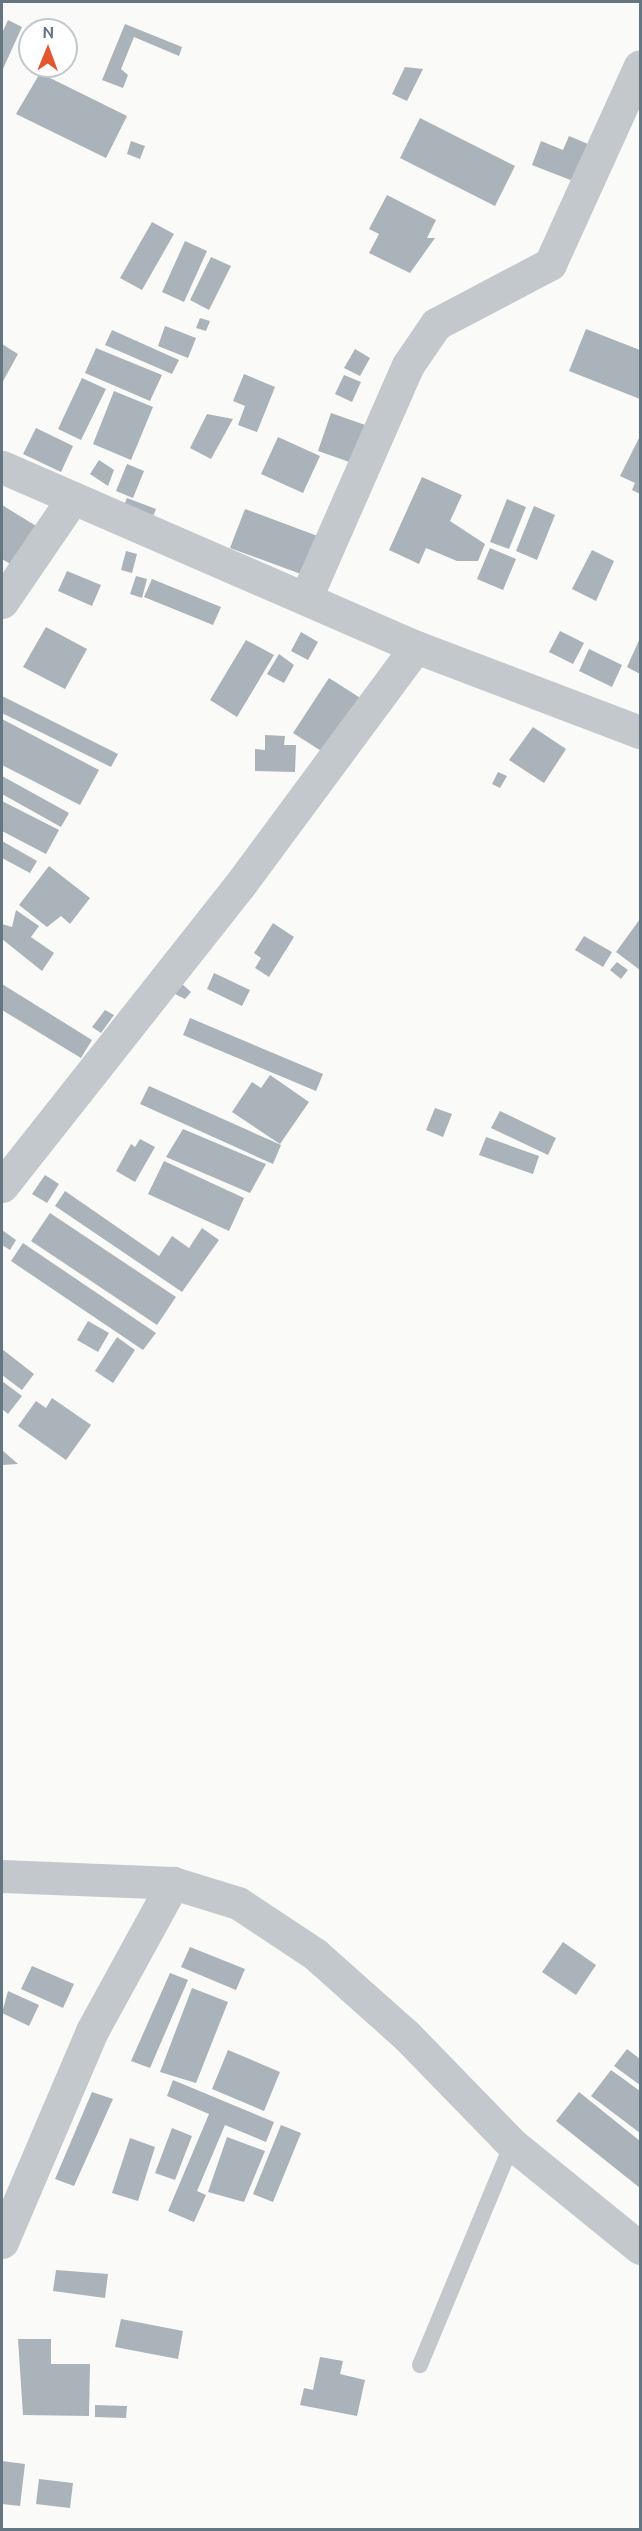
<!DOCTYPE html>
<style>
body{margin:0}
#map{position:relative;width:642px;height:2531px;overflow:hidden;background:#fafaf8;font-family:Ubuntu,sans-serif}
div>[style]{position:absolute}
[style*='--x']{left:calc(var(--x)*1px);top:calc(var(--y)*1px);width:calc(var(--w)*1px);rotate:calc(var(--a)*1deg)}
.building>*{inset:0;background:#aab3b9}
.service>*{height:16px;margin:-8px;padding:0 8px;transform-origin:8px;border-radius:8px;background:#c3c8cc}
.minor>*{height:33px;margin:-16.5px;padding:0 16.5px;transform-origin:16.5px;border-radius:16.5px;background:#c3c8cc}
span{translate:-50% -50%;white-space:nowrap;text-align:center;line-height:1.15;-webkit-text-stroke:6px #fff;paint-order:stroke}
.frame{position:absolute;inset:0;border:3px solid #657683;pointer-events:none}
.north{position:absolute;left:18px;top:18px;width:60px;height:60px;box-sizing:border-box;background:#fff;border:2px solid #c1c8cd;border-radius:50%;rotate:1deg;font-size:16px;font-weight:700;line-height:24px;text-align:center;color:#657683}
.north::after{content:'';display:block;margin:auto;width:21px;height:27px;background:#e4572e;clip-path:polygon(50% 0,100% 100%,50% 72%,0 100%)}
</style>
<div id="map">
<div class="building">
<div style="clip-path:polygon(8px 20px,22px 27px,2px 71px,2px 33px)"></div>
<div style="clip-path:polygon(125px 24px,182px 47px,179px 56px,134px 37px,121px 69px,128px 75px,123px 88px,102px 80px)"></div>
<div style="clip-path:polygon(405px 67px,423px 69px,407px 101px,392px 94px)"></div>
<div style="clip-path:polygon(40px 73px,127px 116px,106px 158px,16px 114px)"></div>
<div style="clip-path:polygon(420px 118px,515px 166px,495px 206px,400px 158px)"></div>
<div style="clip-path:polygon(569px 136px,588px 144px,573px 181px,532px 165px,541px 141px,563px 150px)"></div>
<div style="clip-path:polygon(131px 141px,145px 146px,140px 159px,127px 154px)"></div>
<div style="clip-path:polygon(387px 195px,436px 220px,427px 238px,435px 238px,410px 273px,369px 253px,379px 234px,369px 229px)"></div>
<div style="clip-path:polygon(152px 222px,174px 234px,142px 290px,120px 278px)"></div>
<div style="clip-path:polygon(185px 241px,207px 251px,184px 302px,162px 292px)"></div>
<div style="clip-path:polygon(211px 257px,231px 266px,209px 310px,190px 300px)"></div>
<div style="clip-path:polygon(200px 318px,210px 321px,206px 331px,196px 328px)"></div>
<div style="clip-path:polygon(165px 326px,196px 338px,188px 358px,158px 346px)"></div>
<div style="clip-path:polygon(586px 329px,640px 350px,640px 399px,569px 371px)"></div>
<div style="clip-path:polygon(112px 330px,179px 360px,172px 374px,105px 345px)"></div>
<div style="clip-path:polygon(2px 344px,18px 354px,2px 383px)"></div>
<div style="clip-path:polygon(96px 348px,162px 375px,150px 401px,85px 373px)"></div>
<div style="clip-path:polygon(355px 349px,370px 358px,360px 376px,344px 368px)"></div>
<div style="clip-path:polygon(244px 374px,275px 387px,257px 432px,238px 425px,245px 406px,233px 401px)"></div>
<div style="clip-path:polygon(344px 375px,361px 382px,352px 402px,335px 394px)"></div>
<div style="clip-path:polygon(82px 378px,106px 389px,81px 440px,58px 429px)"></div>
<div style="clip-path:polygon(114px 391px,153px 407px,131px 460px,93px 444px)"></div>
<div style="clip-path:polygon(331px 413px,371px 427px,358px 465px,318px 451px)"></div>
<div style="clip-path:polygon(207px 414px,233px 419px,211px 459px,190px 448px)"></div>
<div style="clip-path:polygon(36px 428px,73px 446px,61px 472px,23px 454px)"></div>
<div style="clip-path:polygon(640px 436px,640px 494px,632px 490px,635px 483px,620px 476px)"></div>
<div style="clip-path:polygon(278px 437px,320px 456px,303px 493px,261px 474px)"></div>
<div style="clip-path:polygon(99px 460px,114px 470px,108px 486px,90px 474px)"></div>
<div style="clip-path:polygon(127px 464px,144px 471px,133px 498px,116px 491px)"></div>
<div style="clip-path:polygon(422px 477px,462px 495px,450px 521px,485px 544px,478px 561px,457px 561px,426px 548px,419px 564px,389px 550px)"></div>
<div style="clip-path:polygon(127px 498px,156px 509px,149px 526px,120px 516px)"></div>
<div style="clip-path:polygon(507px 499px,526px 507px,509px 549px,490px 542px)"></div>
<div style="clip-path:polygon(2px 505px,41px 529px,17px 568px,2px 559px)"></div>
<div style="clip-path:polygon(534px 506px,555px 515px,537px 560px,516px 551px)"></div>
<div style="clip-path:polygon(245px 509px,323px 538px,309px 577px,230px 548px)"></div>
<div style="clip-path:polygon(490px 548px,516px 559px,503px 590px,477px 579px)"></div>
<div style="clip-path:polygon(592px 550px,614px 561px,596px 601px,572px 589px)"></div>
<div style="clip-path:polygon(126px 551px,137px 554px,132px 573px,121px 570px)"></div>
<div style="clip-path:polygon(67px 571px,101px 585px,92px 606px,58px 591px)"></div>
<div style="clip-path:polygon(136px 576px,147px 579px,142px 598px,130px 594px)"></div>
<div style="clip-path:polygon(152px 579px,221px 607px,213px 625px,144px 597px)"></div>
<div style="clip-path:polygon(46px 627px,87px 649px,65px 689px,23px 667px)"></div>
<div style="clip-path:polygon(560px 631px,584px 643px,573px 664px,549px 652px)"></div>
<div style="clip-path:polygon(301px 632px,318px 642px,308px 660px,291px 651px)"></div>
<div style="clip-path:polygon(640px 638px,640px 674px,627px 667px)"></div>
<div style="clip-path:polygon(246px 640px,274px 655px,237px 717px,210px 700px)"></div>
<div style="clip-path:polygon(589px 649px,622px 665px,612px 687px,579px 671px)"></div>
<div style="clip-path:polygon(279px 654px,294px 665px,284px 683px,267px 674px)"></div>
<div style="clip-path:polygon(329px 678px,362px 699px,326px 754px,293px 733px)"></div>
<div style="clip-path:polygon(2px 696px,118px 754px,111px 767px,2px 713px)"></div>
<div style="clip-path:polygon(2px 719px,99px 770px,80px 805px,2px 765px)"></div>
<div style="clip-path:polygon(533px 727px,566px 749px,544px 783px,509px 760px)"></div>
<div style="clip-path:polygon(265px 735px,285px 736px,284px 745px,296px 745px,295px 772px,255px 771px,255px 749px,265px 750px)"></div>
<div style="clip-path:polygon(498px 772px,507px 776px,500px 788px,492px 784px)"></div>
<div style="clip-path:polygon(2px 776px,69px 813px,61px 827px,2px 794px)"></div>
<div style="clip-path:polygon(2px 801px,59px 830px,46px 854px,2px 831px)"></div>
<div style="clip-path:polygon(2px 841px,37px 861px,30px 873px,2px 858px)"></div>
<div style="clip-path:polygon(49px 866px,90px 898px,70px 924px,61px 916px,47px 927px,19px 905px)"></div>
<div style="clip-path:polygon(16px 910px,39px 926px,31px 937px,54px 953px,42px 971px,2px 939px,2px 924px,12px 927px)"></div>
<div style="clip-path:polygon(640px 919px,640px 970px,616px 952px)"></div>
<div style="clip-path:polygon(273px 923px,294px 937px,269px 977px,255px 968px,261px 958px,254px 953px)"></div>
<div style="clip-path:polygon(584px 936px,612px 952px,603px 967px,575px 950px)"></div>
<div style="clip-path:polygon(617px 962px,628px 970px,621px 979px,610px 970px)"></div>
<div style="clip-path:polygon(214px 973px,250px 990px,242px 1006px,207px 989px)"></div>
<div style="clip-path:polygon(181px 983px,191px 992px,185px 999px,173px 993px)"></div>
<div style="clip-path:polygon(2px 984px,92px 1040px,81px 1058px,2px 1010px)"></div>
<div style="clip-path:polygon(105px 1010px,114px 1015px,101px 1033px,92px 1027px)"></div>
<div style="clip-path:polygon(190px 1018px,323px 1074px,316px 1091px,183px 1035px)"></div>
<div style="clip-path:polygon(270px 1075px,309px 1102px,280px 1144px,232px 1112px,252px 1082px,261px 1088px)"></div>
<div style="clip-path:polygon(149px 1086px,281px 1145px,273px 1164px,140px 1104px)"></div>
<div style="clip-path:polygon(435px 1108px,452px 1114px,443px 1137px,426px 1130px)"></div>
<div style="clip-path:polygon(500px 1111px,556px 1138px,548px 1155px,491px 1128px)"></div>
<div style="clip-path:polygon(183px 1129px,266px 1164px,250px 1193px,166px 1157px)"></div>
<div style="clip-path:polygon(486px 1137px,539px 1156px,533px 1174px,479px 1155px)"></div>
<div style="clip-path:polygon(140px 1139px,155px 1147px,135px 1182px,116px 1171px,131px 1144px,135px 1147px)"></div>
<div style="clip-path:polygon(164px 1161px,244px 1198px,229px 1231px,148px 1194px)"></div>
<div style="clip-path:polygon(45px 1175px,59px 1184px,47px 1203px,32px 1194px)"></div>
<div style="clip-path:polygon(65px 1191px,159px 1256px,172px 1236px,189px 1248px,202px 1228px,219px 1240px,182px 1292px,55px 1206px)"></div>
<div style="clip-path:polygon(50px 1213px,176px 1297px,157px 1325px,31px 1241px)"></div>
<div style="clip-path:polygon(2px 1230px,16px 1240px,10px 1250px,2px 1245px)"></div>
<div style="clip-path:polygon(23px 1243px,156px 1333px,143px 1350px,11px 1261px)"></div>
<div style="clip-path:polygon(88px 1321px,109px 1333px,98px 1352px,77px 1340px)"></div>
<div style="clip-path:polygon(117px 1337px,135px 1350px,113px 1383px,95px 1371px)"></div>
<div style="clip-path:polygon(2px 1349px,34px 1374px,22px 1390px,2px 1375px)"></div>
<div style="clip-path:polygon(2px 1381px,22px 1396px,8px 1414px,2px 1409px)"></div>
<div style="clip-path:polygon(52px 1398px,91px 1425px,66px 1460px,18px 1426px,36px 1401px,46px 1408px)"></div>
<div style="clip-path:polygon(2px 1450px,18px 1464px,2px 1465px)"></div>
<div style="clip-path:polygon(563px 1942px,596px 1965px,576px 1995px,542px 1972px)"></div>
<div style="clip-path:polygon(190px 1947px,245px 1969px,236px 1990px,181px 1967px)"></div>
<div style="clip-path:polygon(32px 1966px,74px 1984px,63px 2008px,21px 1989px)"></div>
<div style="clip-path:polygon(170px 1973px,188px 1980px,150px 2068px,131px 2061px)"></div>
<div style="clip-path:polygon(192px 1988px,228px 2002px,196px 2083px,160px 2072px)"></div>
<div style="clip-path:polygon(8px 1991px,39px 2005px,29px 2026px,2px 2013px)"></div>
<div style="clip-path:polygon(627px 2049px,640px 2059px,640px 2085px,614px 2066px)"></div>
<div style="clip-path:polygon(228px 2050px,280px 2072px,264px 2111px,212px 2089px)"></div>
<div style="clip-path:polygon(611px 2070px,640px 2091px,640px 2133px,591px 2096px)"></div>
<div style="clip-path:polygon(173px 2080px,274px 2122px,266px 2142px,225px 2125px,197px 2191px,206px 2195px,194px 2222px,168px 2211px,209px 2114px,167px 2096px)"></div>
<div style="clip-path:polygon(92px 2092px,113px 2099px,74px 2186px,55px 2179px)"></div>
<div style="clip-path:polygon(579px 2092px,640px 2141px,640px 2188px,556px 2121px)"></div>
<div style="clip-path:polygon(281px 2125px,301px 2133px,273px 2202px,253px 2194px)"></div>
<div style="clip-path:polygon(172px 2128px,192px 2136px,175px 2180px,155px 2173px)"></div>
<div style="clip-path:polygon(227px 2137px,265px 2151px,244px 2202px,208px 2192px)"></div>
<div style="clip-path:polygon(130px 2138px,155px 2147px,138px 2201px,112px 2193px)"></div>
<div style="clip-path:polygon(56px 2270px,108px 2274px,105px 2298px,53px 2291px)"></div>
<div style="clip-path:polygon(121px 2319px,183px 2331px,178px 2359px,115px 2347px)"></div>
<div style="clip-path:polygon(18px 2339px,51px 2339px,51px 2364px,90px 2364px,89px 2416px,23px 2415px)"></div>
<div style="clip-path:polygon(320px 2357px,343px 2361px,340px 2374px,365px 2380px,357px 2416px,300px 2405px,304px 2388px,313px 2390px)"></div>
<div style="clip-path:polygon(95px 2405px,127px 2406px,126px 2418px,95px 2417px)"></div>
<div style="clip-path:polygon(2px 2461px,25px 2464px,20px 2506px,2px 2504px)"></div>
<div style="clip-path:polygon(39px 2479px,73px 2483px,70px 2508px,36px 2504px)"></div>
</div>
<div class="service">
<div style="--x:420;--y:2365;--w:239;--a:-67.4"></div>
</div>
<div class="minor">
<div style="--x:2;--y:467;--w:451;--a:23.5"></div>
<div style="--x:416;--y:647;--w:240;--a:20.8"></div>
<div style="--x:307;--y:595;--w:251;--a:-66.3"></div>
<div style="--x:408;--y:365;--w:50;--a:-55.7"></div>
<div style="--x:436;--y:324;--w:129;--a:-27.8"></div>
<div style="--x:550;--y:264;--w:217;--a:-65.6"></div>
<div style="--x:2;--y:602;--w:126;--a:-55.7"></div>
<div style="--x:2;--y:1186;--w:382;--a:-51.7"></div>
<div style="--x:239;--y:886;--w:297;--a:-53.5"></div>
<div style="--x:2;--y:1876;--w:171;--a:2.3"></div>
<div style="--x:173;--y:1883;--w:68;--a:17.1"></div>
<div style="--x:238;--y:1903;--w:92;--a:33.5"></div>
<div style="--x:315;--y:1954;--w:123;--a:41.7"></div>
<div style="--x:407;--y:2036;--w:151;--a:45.8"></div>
<div style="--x:512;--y:2144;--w:165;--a:39.1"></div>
<div style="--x:2;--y:2242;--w:229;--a:-66.9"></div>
<div style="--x:92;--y:2031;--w:169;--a:-61.3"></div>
</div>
<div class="frame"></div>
<div class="north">N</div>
</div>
